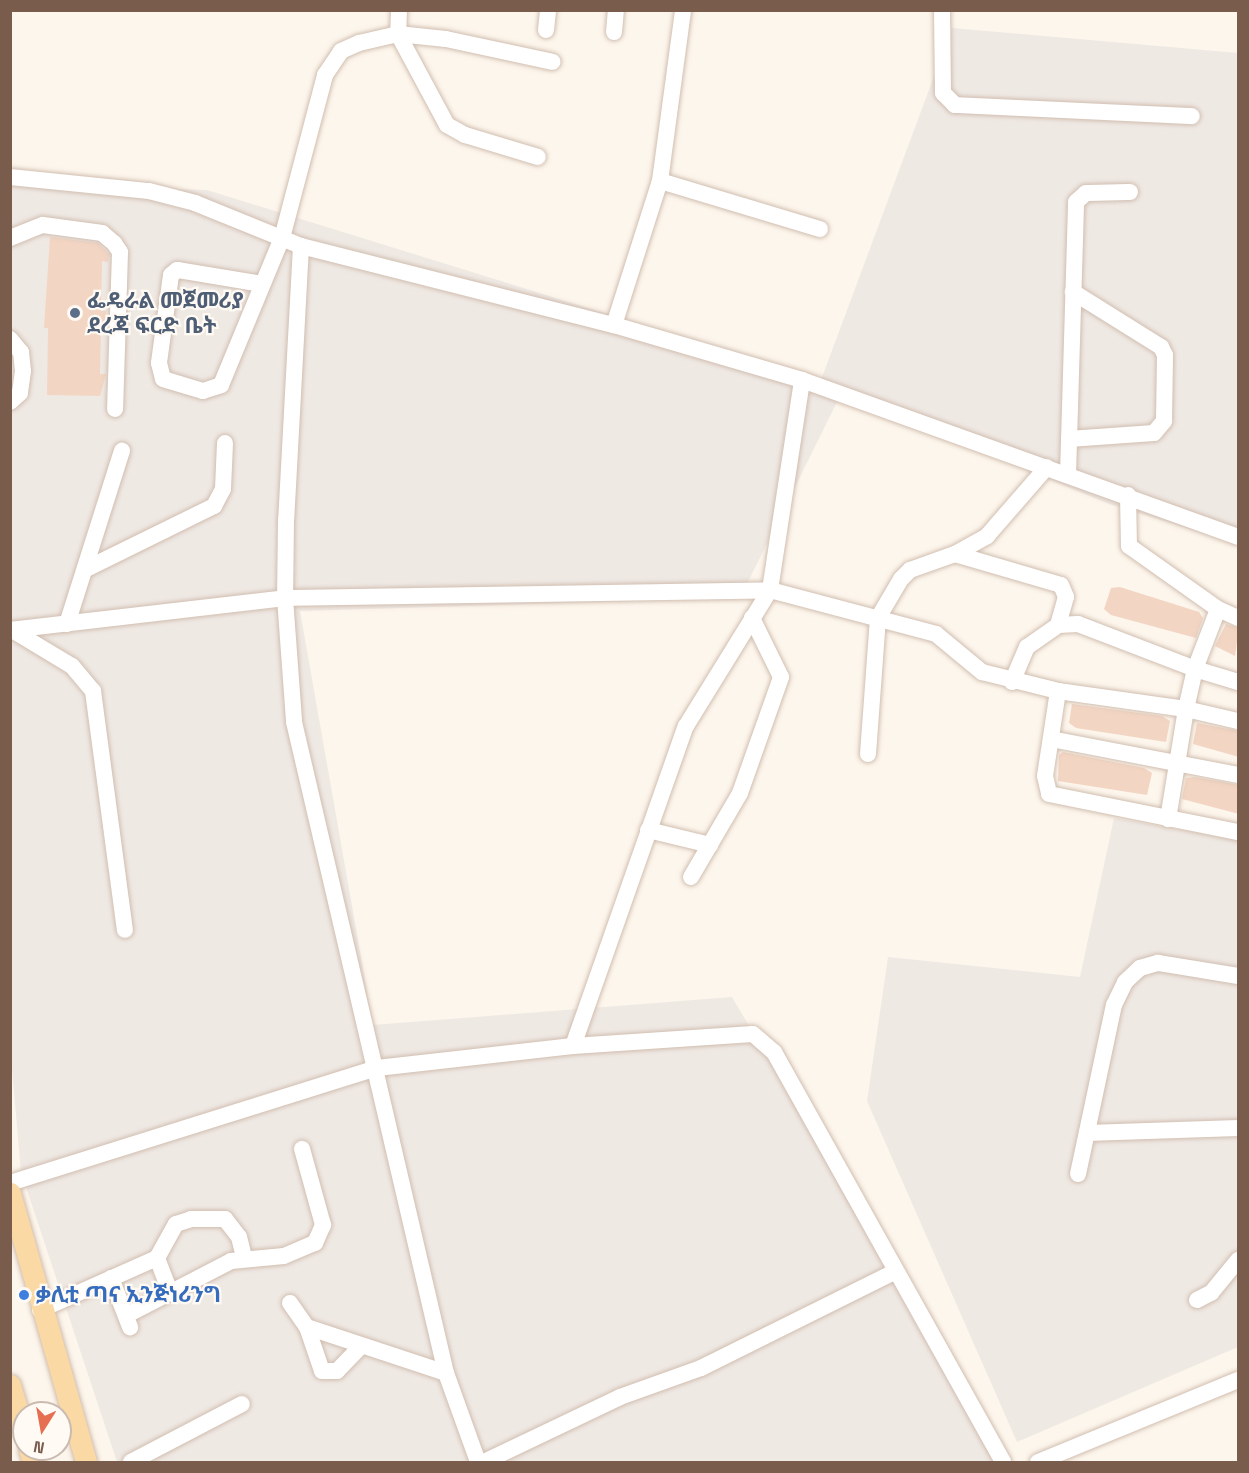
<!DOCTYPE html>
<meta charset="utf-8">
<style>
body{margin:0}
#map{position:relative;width:1249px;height:1473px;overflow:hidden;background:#fdf6ec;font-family:"Space Grotesk","Noto Sans Ethiopic",sans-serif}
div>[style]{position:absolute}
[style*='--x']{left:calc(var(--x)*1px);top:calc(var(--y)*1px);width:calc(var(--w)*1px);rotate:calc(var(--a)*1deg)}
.industrial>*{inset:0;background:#efe9e4}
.building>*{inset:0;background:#f3d5c3}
.roads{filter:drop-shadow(0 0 2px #d1beb0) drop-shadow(0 0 2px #d1beb0)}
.minor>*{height:16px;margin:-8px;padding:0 8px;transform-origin:8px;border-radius:8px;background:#fff}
.major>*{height:21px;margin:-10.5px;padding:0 10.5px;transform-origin:10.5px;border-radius:10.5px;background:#fbd9a5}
.dots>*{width:16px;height:16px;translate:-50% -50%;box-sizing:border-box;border:3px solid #fffaf3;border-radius:50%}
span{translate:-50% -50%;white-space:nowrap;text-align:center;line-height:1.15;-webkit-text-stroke:4.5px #fffaf3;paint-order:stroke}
.service-label{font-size:22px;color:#4e5e75;font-weight:700}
.left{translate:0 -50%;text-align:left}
.shop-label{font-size:22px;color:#366cbe;font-weight:700}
.frame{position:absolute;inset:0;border:12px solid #7a5c4d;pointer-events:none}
.north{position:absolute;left:12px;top:1401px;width:60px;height:60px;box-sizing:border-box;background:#fffaf3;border:2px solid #cabbb1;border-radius:50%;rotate:191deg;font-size:16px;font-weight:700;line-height:24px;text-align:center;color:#7a5c4d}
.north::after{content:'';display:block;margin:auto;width:21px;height:27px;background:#e76f51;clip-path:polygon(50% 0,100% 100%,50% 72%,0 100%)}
</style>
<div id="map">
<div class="industrial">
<div style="clip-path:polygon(952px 28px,1238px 53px,1238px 544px,1109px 504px,841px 394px,740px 598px,300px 611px,373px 1025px,732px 997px,1006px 1462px,117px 1462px,21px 1172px,11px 1058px,10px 184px,207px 190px,821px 380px)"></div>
<div style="clip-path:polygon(1114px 818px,1238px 840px,1238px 1347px,1017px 1442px,867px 1101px,888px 957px,1080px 977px)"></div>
</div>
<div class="building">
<div style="clip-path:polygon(50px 237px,98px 243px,109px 254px,108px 262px,102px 261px,101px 311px,106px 311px,106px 327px,101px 327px,100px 374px,106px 374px,100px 396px,47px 395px,48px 328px,44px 328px)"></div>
<div style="clip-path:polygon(1120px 587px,1199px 612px,1203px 618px,1196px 638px,1111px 615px,1104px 609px,1111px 588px)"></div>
<div style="clip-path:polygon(1226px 624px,1239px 628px,1235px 656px,1215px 646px)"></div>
<div style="clip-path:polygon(1072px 704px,1162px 716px,1170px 721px,1166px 742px,1076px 728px,1069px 723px)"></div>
<div style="clip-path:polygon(1197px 723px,1239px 731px,1239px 757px,1193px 744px)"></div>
<div style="clip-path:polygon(1063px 752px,1144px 768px,1152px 773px,1147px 795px,1058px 781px,1059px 755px)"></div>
<div style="clip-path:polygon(1194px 777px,1239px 785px,1239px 814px,1182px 799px,1186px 778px)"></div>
</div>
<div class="roads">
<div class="minor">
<div style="--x:399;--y:10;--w:24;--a:92"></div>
<div style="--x:398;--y:34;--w:48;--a:5.9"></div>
<div style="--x:446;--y:39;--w:109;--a:12.1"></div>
<div style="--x:942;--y:10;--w:83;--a:89.3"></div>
<div style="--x:943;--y:93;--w:17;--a:45"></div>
<div style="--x:955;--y:105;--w:237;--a:2.7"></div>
<div style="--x:546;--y:30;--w:20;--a:-84"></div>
<div style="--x:614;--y:32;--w:22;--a:-85"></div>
<div style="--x:10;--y:177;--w:140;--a:5.8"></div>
<div style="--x:149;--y:191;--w:48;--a:14.6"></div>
<div style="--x:195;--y:203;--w:114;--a:22.1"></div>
<div style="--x:301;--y:246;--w:323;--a:14.2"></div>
<div style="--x:614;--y:325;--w:196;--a:16.3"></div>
<div style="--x:802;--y:380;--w:463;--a:19.8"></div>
<div style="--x:660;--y:181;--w:167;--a:16.7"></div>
<div style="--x:10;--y:238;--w:35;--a:-22"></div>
<div style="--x:43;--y:225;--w:60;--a:7.7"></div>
<div style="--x:102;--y:233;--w:16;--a:40"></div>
<div style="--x:114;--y:243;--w:11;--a:56"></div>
<div style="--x:120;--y:252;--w:157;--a:91.8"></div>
<div style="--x:301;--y:246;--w:274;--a:93.1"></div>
<div style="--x:286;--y:520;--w:78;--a:90.7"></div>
<div style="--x:285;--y:598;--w:124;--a:85.8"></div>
<div style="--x:294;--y:722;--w:669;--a:76.86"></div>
<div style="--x:446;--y:1373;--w:95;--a:70.2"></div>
<div style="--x:262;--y:284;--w:86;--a:-170.6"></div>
<div style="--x:177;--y:270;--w:8;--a:140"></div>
<div style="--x:171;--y:275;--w:89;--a:97.8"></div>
<div style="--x:159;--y:363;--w:16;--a:76"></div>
<div style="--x:163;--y:379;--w:42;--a:16.7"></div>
<div style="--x:203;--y:391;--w:19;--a:-18"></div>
<div style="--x:221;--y:385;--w:159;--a:-67.5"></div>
<div style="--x:282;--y:238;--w:169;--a:-75.2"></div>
<div style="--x:325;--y:75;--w:29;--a:-56"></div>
<div style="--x:341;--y:51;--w:20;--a:-24"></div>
<div style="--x:359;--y:43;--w:40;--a:-13"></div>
<div style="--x:398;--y:34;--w:103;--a:61.7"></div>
<div style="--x:447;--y:125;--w:21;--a:29"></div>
<div style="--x:465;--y:135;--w:76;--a:16.8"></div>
<div style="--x:614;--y:325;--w:151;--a:-72.3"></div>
<div style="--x:660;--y:181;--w:173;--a:-82.3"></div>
<div style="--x:10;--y:339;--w:17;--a:50"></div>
<div style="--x:21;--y:352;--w:19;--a:84"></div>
<div style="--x:23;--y:371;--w:22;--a:98"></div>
<div style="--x:20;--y:393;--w:13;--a:138"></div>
<div style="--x:1069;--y:439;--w:85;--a:-4"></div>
<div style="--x:1154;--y:433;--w:16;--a:-50"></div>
<div style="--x:1164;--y:421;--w:66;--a:-89.1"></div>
<div style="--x:1165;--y:355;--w:9;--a:-117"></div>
<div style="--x:1161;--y:347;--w:104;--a:-148"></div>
<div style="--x:1068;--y:475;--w:273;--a:-88.3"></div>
<div style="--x:1076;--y:202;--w:13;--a:-42"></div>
<div style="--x:1086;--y:193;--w:44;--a:-1.3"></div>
<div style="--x:1128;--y:495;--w:51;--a:88.9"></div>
<div style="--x:1129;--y:546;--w:109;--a:35.3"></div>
<div style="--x:1218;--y:609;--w:22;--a:24"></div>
<div style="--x:955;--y:554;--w:110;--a:16.3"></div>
<div style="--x:1061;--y:585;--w:13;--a:67"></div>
<div style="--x:1066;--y:597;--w:29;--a:106"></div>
<div style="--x:86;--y:569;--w:143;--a:-26.2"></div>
<div style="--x:214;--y:506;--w:19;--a:-62"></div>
<div style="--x:223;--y:489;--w:46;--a:-87.5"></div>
<div style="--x:67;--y:624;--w:182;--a:-72.4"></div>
<div style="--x:10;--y:630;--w:277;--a:-6.6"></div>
<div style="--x:285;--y:598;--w:485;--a:-0.9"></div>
<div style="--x:770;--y:590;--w:212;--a:-81.3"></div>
<div style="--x:12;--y:630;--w:70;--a:31"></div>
<div style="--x:72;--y:666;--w:33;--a:50"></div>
<div style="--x:93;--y:691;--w:241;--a:82.4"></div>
<div style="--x:1012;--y:682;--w:38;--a:-67"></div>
<div style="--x:1027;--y:647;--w:38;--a:-35"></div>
<div style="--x:1058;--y:625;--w:20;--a:-3"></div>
<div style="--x:1078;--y:624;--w:125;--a:21"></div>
<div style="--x:1195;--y:669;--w:64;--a:-69"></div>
<div style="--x:1058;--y:691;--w:86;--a:98.7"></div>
<div style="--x:1045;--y:776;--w:18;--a:77"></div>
<div style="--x:1049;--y:794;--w:193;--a:11.4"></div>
<div style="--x:1051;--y:739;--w:190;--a:10.9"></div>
<div style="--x:868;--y:754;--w:136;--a:-85.8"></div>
<div style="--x:878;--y:618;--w:45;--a:-59.5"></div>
<div style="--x:901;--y:579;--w:13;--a:-45"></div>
<div style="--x:910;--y:570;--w:48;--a:-19.6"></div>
<div style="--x:955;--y:554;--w:37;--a:-29"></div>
<div style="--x:987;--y:536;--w:91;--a:-49"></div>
<div style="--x:1168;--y:819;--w:111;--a:-80.7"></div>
<div style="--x:1186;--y:709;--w:53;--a:13"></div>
<div style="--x:648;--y:830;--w:64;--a:13.6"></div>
<div style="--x:691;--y:877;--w:97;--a:-59.7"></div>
<div style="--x:740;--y:793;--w:123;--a:-70.5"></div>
<div style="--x:781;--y:677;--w:66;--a:-116.2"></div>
<div style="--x:573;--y:1046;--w:339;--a:-70.6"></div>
<div style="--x:686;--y:726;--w:160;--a:-58.3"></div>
<div style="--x:770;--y:590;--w:172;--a:14.8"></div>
<div style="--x:936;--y:634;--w:60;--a:39.6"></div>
<div style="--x:982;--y:672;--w:78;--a:14"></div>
<div style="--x:1058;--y:691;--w:129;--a:8"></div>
<div style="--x:1186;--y:709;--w:41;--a:-77.3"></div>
<div style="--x:1195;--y:669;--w:45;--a:16.8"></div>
<div style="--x:1087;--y:1133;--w:151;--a:-1.9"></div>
<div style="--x:1078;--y:1174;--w:173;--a:-78"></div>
<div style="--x:1114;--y:1005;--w:25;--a:-64"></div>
<div style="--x:1125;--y:982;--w:21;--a:-43"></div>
<div style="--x:1140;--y:968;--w:19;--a:-16"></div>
<div style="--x:1158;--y:963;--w:81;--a:9.2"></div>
<div style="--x:10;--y:1183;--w:385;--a:-17.4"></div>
<div style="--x:377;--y:1068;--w:197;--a:-6.4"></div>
<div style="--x:573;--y:1046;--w:180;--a:-3.8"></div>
<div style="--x:753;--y:1034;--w:28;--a:41"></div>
<div style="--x:774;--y:1052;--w:470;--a:60.8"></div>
<div style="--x:157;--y:1258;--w:36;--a:69"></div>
<div style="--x:111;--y:1278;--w:53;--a:68.8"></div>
<div style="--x:1197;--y:1300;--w:16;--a:-27"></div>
<div style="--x:1211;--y:1293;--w:43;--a:-50.7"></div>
<div style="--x:290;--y:1303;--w:29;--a:55"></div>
<div style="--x:307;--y:1327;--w:46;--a:71.2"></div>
<div style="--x:322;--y:1371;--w:15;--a:0"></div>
<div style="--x:337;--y:1371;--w:32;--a:-46"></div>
<div style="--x:40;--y:1310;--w:128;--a:-24"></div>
<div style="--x:157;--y:1258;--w:39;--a:-61"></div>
<div style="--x:176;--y:1224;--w:16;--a:-18"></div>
<div style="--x:191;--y:1219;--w:34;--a:0"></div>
<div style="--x:225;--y:1219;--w:23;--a:52"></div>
<div style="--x:239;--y:1237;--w:21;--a:76"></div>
<div style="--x:127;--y:1315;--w:117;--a:-27.4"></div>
<div style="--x:231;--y:1261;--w:53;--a:-5.4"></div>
<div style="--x:284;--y:1256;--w:34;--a:-23"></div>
<div style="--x:315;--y:1243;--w:20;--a:-66"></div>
<div style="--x:323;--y:1225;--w:79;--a:-105.4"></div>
<div style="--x:307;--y:1327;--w:146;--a:18.3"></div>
<div style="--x:131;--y:1462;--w:125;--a:-27.6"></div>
<div style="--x:484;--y:1462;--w:151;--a:-25.5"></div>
<div style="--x:620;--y:1397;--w:86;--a:-19.7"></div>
<div style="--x:701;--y:1368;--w:216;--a:-26.4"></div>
<div style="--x:1038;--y:1462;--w:216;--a:-22.3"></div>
</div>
<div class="major">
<div style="--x:10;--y:1193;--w:280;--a:74.2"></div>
<div style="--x:10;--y:1385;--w:49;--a:73.4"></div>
<div style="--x:29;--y:1449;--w:14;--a:73"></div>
</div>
</div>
<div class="dots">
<div style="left:75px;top:313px;background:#5c6f8a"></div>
<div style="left:24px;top:1295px;background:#3f7fe0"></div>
</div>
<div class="service-label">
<span class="left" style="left:87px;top:313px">ፌዴራል መጀመሪያ<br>ደረጃ ፍርድ ቤት</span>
</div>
<div class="shop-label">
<span class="left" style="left:36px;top:1295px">ቃሊቲ ጣና ኢንጅነሪንግ</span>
</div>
<div class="frame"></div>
<div class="north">N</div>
</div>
